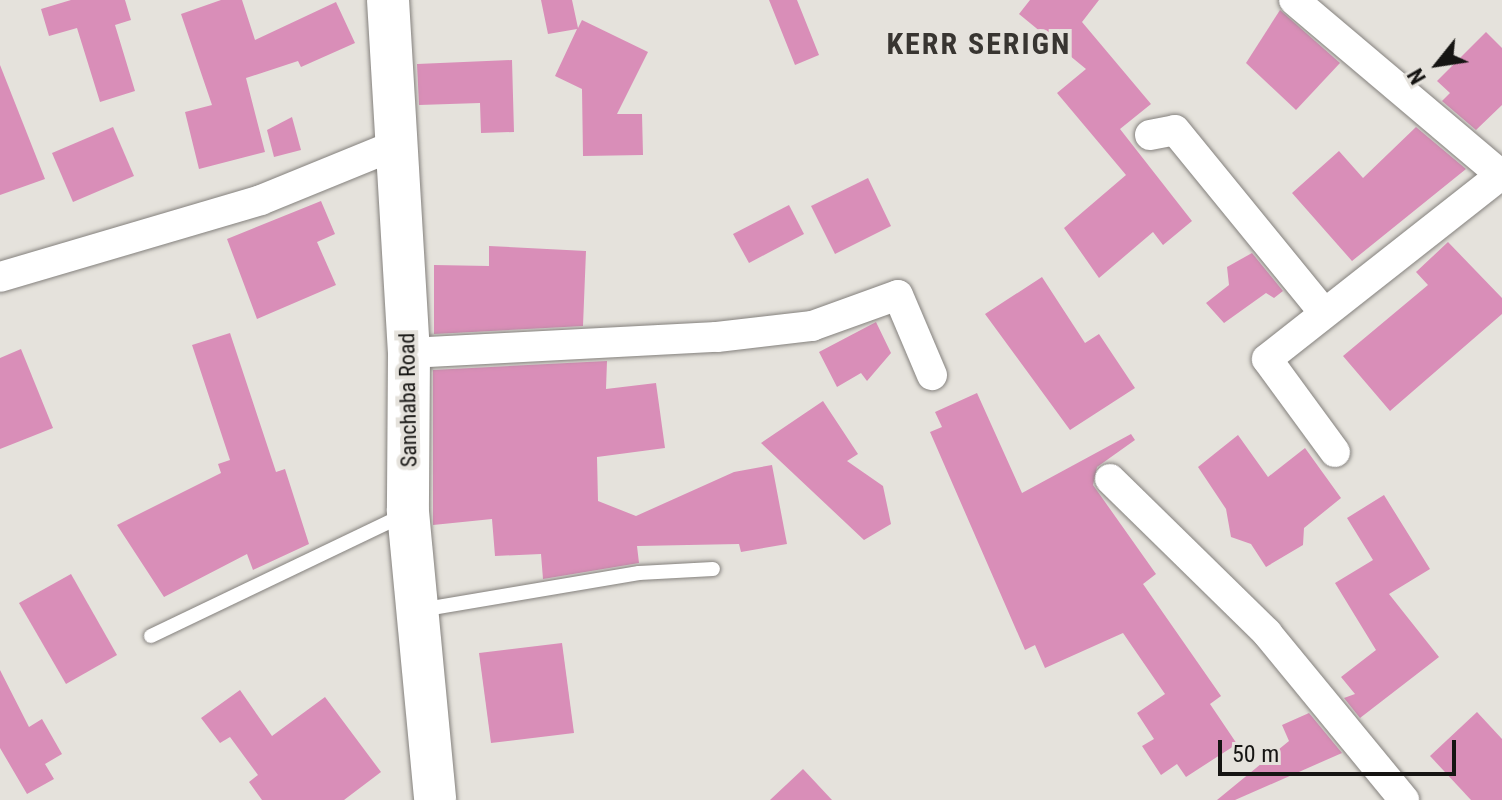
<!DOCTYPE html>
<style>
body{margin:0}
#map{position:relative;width:1502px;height:800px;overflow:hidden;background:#e5e2dc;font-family:"Roboto Condensed",sans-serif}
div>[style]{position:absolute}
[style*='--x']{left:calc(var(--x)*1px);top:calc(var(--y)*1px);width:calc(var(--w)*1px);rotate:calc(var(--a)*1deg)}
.building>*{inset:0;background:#d98eb8}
.roads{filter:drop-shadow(0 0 2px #84817d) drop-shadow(0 0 2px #84817d)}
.lane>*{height:14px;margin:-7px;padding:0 7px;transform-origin:7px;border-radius:7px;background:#fff}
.street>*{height:30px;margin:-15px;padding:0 15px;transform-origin:15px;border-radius:15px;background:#fff}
.secondary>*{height:42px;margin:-21px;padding:0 21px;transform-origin:21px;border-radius:21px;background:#fff}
span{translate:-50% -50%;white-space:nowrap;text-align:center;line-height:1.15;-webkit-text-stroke:8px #e5e2dc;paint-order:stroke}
.street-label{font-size:22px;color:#161513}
.district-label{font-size:30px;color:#383531;font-weight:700;letter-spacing:2px}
.north{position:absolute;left:1398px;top:24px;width:80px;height:80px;-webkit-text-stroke:6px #e5e2dc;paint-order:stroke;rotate:240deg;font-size:22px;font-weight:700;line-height:32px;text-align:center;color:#161513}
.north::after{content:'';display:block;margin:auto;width:28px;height:36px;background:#161513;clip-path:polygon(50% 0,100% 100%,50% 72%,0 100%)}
.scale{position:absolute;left:1218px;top:740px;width:238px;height:36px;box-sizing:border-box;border:4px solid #161513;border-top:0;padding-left:10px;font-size:24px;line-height:28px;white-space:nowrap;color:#161513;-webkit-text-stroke:6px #e5e2dc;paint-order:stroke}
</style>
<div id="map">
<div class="building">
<div style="clip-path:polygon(71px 0,125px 0,131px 20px,115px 25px,135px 91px,100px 102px,77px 28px,49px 36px,41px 9px)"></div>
<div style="clip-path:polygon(221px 0,242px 0,255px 40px,336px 2px,355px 43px,301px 67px,298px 61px,246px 78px,265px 152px,199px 169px,185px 112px,212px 105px,181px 14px)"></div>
<div style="clip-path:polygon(541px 0,572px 0,578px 28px,582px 20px,648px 52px,617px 114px,642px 114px,643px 155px,583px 156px,582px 89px,555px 76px,577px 29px,548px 34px)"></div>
<div style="clip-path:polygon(769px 0,797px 0,819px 55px,795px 65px)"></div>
<div style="clip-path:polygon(1030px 0,1099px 0,1082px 22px,1151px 104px,1120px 129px,1192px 221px,1163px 245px,1153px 232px,1099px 278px,1064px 228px,1126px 175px,1057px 93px,1086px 69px,1019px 14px)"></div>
<div style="clip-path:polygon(1280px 10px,1340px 63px,1296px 110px,1246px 63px)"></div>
<div style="clip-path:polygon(1486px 32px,1502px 48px,1502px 105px,1476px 130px,1442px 101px,1450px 93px,1437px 81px)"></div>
<div style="clip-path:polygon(512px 60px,514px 132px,481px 133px,480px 103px,419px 105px,417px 64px)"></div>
<div style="clip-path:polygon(0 65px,45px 179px,0 195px)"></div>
<div style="clip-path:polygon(292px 117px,301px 150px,274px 157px,267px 130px)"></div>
<div style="clip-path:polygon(113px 127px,134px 176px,73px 202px,52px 153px)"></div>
<div style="clip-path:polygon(1416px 127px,1466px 169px,1352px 261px,1292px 193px,1339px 151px,1363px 178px)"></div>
<div style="clip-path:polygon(868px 178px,891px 226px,835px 254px,811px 206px)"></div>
<div style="clip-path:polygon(321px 201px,335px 234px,317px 242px,336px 285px,257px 319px,227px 239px)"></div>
<div style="clip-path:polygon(789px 205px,804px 234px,749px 263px,733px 234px)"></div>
<div style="clip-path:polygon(1448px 242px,1502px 298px,1502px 314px,1390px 411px,1343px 356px,1428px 285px,1416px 272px)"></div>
<div style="clip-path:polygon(489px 246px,586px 251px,583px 326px,434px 334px,434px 265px,489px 266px)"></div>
<div style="clip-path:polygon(1252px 253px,1283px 291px,1274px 298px,1266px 293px,1224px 323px,1206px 303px,1229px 285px,1227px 267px)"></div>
<div style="clip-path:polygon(1042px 277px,1085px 343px,1099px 334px,1135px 388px,1070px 430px,985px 314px)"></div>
<div style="clip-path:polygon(876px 322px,891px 353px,867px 381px,861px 373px,837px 387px,819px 352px)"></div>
<div style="clip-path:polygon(230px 333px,276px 472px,285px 469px,309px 544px,253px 570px,247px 554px,164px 597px,117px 525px,221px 473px,218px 464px,230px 460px,192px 345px)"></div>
<div style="clip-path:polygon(21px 349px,53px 428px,0 449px,0 358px)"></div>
<div style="clip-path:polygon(607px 361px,606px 389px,656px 383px,665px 448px,597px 457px,598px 501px,636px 516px,734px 472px,772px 465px,787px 544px,741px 552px,739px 544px,637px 546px,639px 563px,543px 579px,541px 554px,495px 556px,492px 519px,433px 525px,433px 370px)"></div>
<div style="clip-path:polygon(977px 393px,1022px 493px,1131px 434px,1135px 440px,1097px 467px,1093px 485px,1156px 574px,1143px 584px,1221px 696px,1210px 704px,1237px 744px,1186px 777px,1177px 764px,1161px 775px,1142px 746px,1154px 739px,1137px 713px,1165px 694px,1123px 633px,1045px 668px,1035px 645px,1025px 650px,930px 432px,942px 427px,935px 412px)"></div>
<div style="clip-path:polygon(823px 401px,858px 454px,847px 461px,883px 486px,891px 524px,864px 540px,761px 443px)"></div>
<div style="clip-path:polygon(1238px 435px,1268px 477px,1305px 448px,1341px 498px,1304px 528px,1303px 545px,1266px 567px,1251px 544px,1231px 537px,1226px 509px,1198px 467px)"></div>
<div style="clip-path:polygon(1384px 495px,1430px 569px,1389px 594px,1439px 657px,1360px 718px,1344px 698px,1355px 694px,1341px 677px,1376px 650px,1335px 583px,1373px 560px,1347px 518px)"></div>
<div style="clip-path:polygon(71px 574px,117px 655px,66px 684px,19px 603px)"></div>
<div style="clip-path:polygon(562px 643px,574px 733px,491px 743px,479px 653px)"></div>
<div style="clip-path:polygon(0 670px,29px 727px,42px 719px,62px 754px,45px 764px,54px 779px,27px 794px,0 748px)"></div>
<div style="clip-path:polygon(240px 690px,272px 736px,325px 697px,381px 772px,344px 800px,262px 800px,249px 782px,258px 775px,230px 737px,220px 743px,201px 718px)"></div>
<div style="clip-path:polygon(1477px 712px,1502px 739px,1502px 800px,1471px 800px,1430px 756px)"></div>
<div style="clip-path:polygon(1309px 713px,1342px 753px,1235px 800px,1217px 800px,1289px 741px,1282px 725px)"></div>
<div style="clip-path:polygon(803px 769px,832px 800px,770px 800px)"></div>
</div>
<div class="roads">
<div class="lane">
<div style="--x:420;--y:610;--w:222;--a:-9.6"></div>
<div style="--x:639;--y:573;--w:74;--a:-3.1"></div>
<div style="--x:151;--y:636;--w:280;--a:-25.6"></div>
</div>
<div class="street">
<div style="--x:1294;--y:0;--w:272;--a:40.2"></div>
<div style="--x:1150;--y:135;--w:25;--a:-11"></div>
<div style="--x:1175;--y:130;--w:236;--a:50.8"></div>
<div style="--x:0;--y:277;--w:272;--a:-16.4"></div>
<div style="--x:261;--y:200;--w:148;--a:-22.2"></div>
<div style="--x:409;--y:353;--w:308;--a:-3"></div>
<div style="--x:717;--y:337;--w:96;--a:-6.6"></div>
<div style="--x:812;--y:326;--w:91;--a:-19.8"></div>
<div style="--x:898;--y:295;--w:87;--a:67"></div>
<div style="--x:1335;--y:452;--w:115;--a:-126.2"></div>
<div style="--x:1267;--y:359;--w:298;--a:-38.2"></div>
<div style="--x:1110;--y:479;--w:220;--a:44.4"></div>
<div style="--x:1267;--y:633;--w:216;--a:50.6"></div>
</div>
<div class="secondary">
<div style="--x:388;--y:0;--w:354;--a:86.6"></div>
<div style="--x:409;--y:353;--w:159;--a:90.4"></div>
<div style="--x:408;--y:512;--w:289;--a:84.6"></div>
</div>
</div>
<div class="street-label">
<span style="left:408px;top:400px;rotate:-91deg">Sanchaba Road</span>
</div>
<div class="district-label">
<span style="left:979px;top:44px">KERR SERIGN</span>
</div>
<div class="north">N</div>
<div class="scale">50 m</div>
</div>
